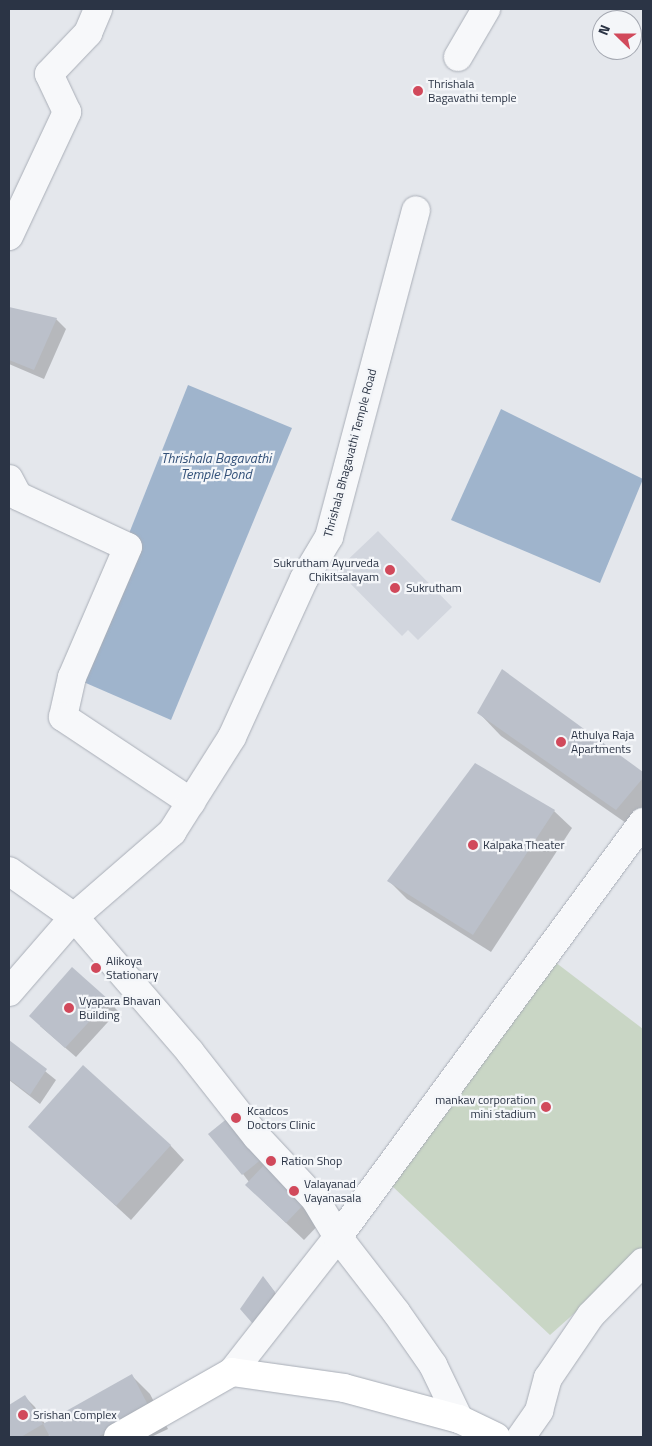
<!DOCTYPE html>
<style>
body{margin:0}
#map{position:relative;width:652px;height:1446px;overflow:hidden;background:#e4e7ec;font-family:"Titillium Web",sans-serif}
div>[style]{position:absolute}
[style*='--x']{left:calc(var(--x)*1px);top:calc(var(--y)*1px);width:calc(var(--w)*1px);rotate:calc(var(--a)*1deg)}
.built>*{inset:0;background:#d2d6de}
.green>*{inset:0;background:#c9d6c5}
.water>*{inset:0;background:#9fb4cc}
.shadow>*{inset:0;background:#0003}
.building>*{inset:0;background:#bbc0ca}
.roads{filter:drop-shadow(0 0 1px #a9aeb7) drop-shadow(0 0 1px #a9aeb7)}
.minor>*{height:28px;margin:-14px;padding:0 14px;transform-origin:14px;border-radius:14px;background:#f7f8fa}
.tertiary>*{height:28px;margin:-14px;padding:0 14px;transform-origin:14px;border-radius:14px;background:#f7f8fa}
.secondary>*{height:28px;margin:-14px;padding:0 14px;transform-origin:14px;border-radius:14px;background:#fff}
.dots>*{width:14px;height:14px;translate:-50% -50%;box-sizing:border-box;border:2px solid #f4f6f9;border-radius:50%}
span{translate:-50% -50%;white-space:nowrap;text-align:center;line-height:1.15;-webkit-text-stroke:4.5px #f4f6f9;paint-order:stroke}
.poi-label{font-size:12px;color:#2b3445}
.left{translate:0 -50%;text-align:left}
.right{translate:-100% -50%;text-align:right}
.street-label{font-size:12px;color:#2b3445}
.water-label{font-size:14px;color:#34527a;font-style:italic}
.frame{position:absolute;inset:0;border:10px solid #2b3445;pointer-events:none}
.north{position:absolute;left:592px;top:10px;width:50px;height:50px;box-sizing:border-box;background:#f4f6f9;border:1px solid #a4a8b1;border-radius:50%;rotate:292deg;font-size:14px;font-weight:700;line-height:20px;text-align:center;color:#2b3445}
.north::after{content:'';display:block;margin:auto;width:18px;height:22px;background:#d1495b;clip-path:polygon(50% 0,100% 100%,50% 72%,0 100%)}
</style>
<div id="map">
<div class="built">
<div style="clip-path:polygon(378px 531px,452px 607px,418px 640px,408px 630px,402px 636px,337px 570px)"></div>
</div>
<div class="green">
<div style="clip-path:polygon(555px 962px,643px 1029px,643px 1252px,550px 1335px,391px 1185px)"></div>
</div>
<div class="water">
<div style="clip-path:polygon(188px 385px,292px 428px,171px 720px,72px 677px)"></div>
<div style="clip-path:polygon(501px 409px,643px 479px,600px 583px,451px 520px)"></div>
</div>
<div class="shadow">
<div style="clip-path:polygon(9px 308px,56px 319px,66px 329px,44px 379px,9px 364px)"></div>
<div style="clip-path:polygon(503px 671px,643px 773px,643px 827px,639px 832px,501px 736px,479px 713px)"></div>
<div style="clip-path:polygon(554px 811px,572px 828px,491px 952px,407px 899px,389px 881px)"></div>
<div style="clip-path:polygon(108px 1001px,118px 1011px,76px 1057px,40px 1026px)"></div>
<div style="clip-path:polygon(9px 1042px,56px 1080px,40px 1104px,9px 1080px)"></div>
<div style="clip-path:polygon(229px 1119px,325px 1218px,304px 1240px,265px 1203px,243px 1174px)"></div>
<div style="clip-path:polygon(30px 1127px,170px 1145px,184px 1160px,131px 1220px)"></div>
<div style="clip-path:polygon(267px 1282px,279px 1298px,254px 1323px)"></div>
<div style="clip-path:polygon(132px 1376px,150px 1394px,168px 1429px,151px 1437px,51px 1437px,50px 1435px,47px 1437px,9px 1437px,9px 1407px,25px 1397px,35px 1407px,45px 1424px)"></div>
</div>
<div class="building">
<div style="clip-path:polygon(9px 307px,57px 318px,34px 370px,9px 360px)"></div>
<div style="clip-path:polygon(502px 669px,643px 772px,643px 778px,616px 810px,477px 713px)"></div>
<div style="clip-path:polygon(475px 763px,555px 810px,473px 935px,387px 881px)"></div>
<div style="clip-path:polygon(72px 967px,109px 1000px,65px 1048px,29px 1016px)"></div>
<div style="clip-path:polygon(9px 1040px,47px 1069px,30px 1095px,9px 1079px)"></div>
<div style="clip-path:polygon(83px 1065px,171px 1145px,116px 1206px,28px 1127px)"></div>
<div style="clip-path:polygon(229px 1117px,263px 1158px,242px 1175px,208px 1134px)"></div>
<div style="clip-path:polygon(268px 1161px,309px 1199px,286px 1223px,245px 1185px)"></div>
<div style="clip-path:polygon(263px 1276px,275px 1292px,253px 1324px,240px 1309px)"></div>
<div style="clip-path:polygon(132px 1374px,151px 1411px,97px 1437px,50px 1437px,43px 1424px)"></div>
<div style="clip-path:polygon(25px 1395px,43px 1424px,21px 1437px,9px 1437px,9px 1405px)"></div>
</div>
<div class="roads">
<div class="minor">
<div style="--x:458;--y:57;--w:56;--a:-59.7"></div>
<div style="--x:9;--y:236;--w:137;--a:-64.9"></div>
<div style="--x:67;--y:112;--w:42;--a:-115.3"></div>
<div style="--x:49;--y:74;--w:57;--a:-46.4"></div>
<div style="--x:88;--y:33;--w:26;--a:-67"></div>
<div style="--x:9;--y:479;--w:19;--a:62"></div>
<div style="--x:18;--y:496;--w:121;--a:24.9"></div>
<div style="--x:128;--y:547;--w:142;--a:113.3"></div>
<div style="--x:72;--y:677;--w:41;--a:102.7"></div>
<div style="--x:63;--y:717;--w:154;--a:33.6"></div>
<div style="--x:9;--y:871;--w:80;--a:35.3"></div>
<div style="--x:9;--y:992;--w:99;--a:-49.1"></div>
<div style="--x:74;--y:917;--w:130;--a:-40.9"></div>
<div style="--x:172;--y:832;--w:112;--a:-57.7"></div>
<div style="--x:232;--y:737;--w:174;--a:-65.5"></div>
<div style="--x:304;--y:579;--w:49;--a:-59.2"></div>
<div style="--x:329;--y:537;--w:338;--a:-75.1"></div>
<div style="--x:232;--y:1372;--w:172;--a:-51.9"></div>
<div style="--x:338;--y:1237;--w:515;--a:-53.69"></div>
<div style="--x:521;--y:1437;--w:32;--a:-55"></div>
<div style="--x:539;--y:1411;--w:34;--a:-75"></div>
<div style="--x:548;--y:1378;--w:76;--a:-55.7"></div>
<div style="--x:591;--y:1315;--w:74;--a:-45.5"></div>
</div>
<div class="tertiary">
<div style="--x:74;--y:917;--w:178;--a:49.3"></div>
<div style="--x:190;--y:1052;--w:108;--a:51.8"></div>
<div style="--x:257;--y:1137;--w:85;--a:46.9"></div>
<div style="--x:315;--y:1199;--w:44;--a:58.8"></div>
<div style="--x:338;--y:1237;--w:95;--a:52.3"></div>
<div style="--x:396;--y:1312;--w:65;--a:55.1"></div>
<div style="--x:433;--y:1365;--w:60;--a:64.3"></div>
</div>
<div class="secondary">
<div style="--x:118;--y:1437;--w:131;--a:-29.7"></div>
<div style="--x:232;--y:1372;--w:113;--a:8.1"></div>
<div style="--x:344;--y:1388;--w:119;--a:15.1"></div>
<div style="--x:459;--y:1419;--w:41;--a:25.9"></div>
</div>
</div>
<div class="dots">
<div style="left:418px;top:91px;background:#d1495b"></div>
<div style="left:390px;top:570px;background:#d1495b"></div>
<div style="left:395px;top:588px;background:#d1495b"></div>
<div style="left:561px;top:742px;background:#d1495b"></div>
<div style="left:473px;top:845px;background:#d1495b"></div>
<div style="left:96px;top:968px;background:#d1495b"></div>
<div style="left:69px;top:1008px;background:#d1495b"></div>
<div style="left:546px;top:1107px;background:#d1495b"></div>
<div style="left:236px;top:1118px;background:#d1495b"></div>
<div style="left:271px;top:1161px;background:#d1495b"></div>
<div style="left:294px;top:1191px;background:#d1495b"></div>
<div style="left:23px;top:1415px;background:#d1495b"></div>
</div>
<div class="poi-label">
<span class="left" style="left:428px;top:91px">Thrishala<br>Bagavathi temple</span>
<span class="right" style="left:379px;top:570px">Sukrutham Ayurveda<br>Chikitsalayam</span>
<span class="left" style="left:406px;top:588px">Sukrutham</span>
<span class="left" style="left:571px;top:742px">Athulya Raja<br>Apartments</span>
<span class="left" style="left:483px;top:845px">Kalpaka Theater</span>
<span class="left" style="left:106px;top:968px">Alikoya<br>Stationary</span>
<span class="left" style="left:79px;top:1008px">Vyapara Bhavan<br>Building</span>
<span class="right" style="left:536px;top:1107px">mankav corporation<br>mini stadium</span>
<span class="left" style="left:247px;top:1118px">Kcadcos<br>Doctors Clinic</span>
<span class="left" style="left:281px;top:1161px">Ration Shop</span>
<span class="left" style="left:304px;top:1191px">Valayanad<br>Vayanasala</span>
<span class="left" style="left:33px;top:1415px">Srishan Complex</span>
</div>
<div class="street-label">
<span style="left:350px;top:453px;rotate:-75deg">Thrishala Bhagavathi Temple Road</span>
</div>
<div class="water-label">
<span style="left:216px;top:466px">Thrishala Bagavathi<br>Temple Pond</span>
</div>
<div class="frame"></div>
<div class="north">N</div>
</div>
